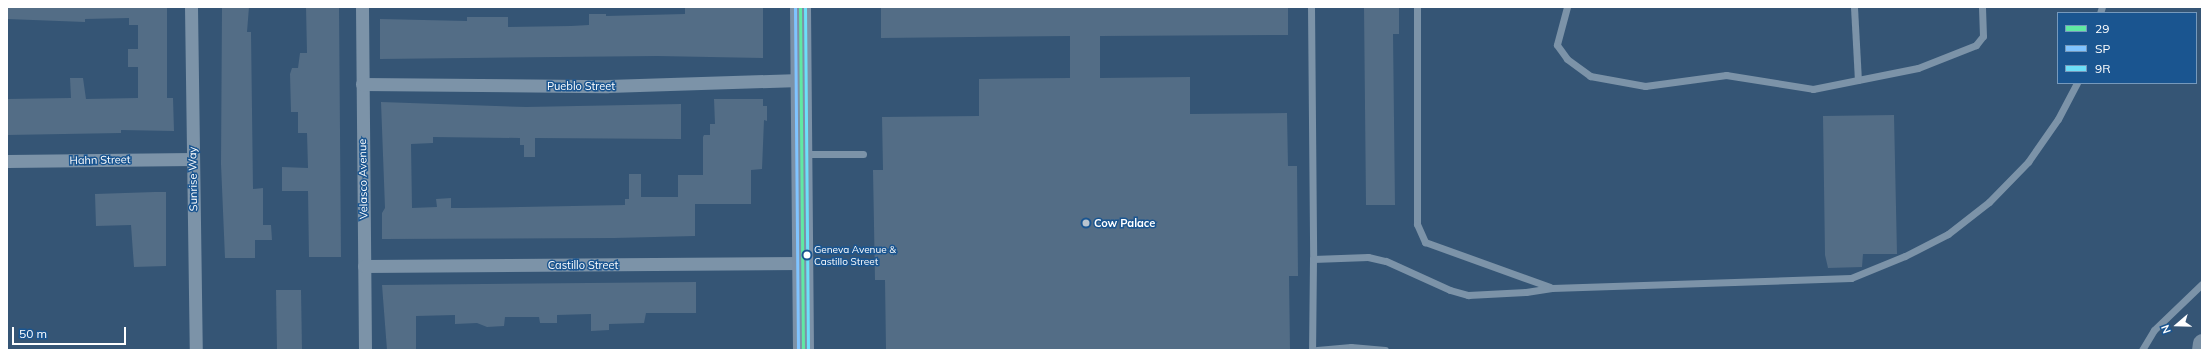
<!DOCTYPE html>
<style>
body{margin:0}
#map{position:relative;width:2209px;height:357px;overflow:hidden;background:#355575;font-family:Mulish,sans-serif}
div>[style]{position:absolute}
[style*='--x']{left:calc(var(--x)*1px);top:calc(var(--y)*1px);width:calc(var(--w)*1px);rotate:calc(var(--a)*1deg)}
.building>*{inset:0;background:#536d86}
.lane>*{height:7px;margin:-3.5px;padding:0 3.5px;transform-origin:3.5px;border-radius:3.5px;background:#7c93a8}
.street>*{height:13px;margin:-6.5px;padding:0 6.5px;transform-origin:6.5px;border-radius:6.5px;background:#7c93a8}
.secondary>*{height:19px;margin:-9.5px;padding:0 9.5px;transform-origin:9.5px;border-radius:9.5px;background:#788fa4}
.primary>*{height:21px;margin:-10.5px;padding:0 10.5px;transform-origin:10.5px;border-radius:10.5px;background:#7c91a7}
.bus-1>*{height:3px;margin:-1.5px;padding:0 1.5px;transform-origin:1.5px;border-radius:1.5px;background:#60e9a3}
.bus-2>*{height:3px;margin:-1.5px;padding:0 1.5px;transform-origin:1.5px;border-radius:1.5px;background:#80c4ff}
.bus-3>*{height:3px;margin:-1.5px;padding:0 1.5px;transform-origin:1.5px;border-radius:1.5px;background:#6ddff8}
.dots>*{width:11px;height:11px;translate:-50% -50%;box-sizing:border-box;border:2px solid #1a5590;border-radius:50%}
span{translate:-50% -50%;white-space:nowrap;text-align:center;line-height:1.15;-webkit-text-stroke:3px #1a5590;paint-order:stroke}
.bus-label{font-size:10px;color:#fff}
.left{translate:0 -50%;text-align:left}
.street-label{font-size:11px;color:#fff}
.poi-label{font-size:11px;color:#fff;font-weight:700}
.frame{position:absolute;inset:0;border:8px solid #fff;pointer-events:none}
.legend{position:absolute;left:2057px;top:12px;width:140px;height:72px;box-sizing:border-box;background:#1a5590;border:1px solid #7699bc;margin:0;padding:5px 7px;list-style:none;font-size:12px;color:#fff}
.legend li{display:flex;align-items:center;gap:8px;height:20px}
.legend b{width:20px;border:1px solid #7699bc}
.north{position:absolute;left:2157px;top:305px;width:40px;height:40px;-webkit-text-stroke:3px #1a5590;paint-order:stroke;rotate:250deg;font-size:11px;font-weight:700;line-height:16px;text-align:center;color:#fff}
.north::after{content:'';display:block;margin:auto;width:14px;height:18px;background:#fff;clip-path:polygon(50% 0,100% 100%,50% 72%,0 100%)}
.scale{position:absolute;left:12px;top:327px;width:114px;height:18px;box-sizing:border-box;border:2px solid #fff;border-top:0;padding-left:5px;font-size:12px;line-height:14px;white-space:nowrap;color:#fff;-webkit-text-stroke:3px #1a5590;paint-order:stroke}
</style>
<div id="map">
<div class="building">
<div style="clip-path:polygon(7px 7px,167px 7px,167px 98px,173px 98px,174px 131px,121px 130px,121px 133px,7px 135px,7px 99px,71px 98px,70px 78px,83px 78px,86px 99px,138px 98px,138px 67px,128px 67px,128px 49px,138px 49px,138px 25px,129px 25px,129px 18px,85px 19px,85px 22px,7px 19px)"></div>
<div style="clip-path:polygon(222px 7px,249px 7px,247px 32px,251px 32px,253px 189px,263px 188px,263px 225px,271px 225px,272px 240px,255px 240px,255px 258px,225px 258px,221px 164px)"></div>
<div style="clip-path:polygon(306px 7px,339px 7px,341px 257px,309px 257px,308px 191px,282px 191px,282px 167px,308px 168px,307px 133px,298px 133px,298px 112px,291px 112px,290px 74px,292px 68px,298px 68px,300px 53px,307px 53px)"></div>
<div style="clip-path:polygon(685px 7px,763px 7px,763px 58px,657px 56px,380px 59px,380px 19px,467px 21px,467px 17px,508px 17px,508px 27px,571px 26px,589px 25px,589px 14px,606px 14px,606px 16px,685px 14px)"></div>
<div style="clip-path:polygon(881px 7px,1288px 7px,1288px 35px,1100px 36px,1100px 78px,1190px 77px,1190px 114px,1287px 113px,1288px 166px,1297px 166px,1298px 276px,1289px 276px,1290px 350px,886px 350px,885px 280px,875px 280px,873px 170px,883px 170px,882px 117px,979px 116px,979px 79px,1070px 78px,1070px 36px,881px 38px)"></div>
<div style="clip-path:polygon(1364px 7px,1399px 7px,1399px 34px,1393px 34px,1395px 205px,1366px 205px)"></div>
<div style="clip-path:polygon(714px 99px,763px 99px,763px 106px,767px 106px,767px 121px,764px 120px,762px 169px,751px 170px,751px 204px,695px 204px,695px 236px,614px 238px,382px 239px,382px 213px,385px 208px,381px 102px,526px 107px,681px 104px,681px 139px,535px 138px,535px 157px,524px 157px,524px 145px,520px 145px,520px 138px,433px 137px,433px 143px,411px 144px,412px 208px,437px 207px,436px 199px,451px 198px,451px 208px,463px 208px,625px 205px,625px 199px,629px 199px,629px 174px,641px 174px,641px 197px,678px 197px,678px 175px,703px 175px,703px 137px,704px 135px,710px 135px,710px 124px,715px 124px)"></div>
<div style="clip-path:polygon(1894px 115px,1897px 254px,1863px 254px,1862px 267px,1828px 268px,1825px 255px,1823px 116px)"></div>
<div style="clip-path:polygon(155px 192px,166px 192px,166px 266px,134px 267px,131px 225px,96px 226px,95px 194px)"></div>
<div style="clip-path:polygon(696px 282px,696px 313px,646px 313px,644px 323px,609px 324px,609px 330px,591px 331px,591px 314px,557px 315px,557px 323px,540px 323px,539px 317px,505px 317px,504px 326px,487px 327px,477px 323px,455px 324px,455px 315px,416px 316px,416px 350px,387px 350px,382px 285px)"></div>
<div style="clip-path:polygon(276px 290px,301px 290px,302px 350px,277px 350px)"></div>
</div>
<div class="lane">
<div style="--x:1311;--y:7;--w:252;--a:89.5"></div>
<div style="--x:1313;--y:259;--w:91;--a:90.6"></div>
<div style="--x:1417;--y:7;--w:217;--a:90"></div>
<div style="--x:1417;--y:224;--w:20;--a:66"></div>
<div style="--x:1425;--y:242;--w:133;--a:19.8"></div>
<div style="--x:1567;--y:7;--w:39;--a:105"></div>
<div style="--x:1557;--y:45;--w:17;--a:54"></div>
<div style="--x:1567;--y:59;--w:29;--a:36"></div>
<div style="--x:1590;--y:76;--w:56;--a:10.3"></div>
<div style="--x:1645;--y:86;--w:82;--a:-7.7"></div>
<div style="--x:1726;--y:75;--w:88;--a:9.1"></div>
<div style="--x:1813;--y:89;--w:107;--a:-11.3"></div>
<div style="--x:1918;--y:68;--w:62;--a:-21.6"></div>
<div style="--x:1976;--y:45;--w:11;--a:-52"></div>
<div style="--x:1983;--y:36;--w:29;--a:-92"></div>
<div style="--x:1854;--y:7;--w:73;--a:86.9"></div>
<div style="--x:2100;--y:13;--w:6;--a:-72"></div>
<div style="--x:803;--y:154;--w:60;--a:0"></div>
<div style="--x:1313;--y:259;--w:55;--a:-2.1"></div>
<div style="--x:1368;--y:257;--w:18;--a:13"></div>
<div style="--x:1386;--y:261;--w:70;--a:24.4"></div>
<div style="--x:1450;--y:290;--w:19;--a:16"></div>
<div style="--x:1468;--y:295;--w:58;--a:-3"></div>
<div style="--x:1526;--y:292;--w:26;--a:-9"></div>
<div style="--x:1552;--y:288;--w:299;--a:-1.9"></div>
<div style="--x:1851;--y:278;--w:58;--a:-22.2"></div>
<div style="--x:1905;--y:256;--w:48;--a:-27.1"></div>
<div style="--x:1948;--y:234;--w:52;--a:-38"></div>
<div style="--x:1989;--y:202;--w:56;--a:-45.7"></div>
<div style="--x:2028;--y:162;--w:52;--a:-55.1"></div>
<div style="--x:2058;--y:119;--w:41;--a:-62.2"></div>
<div style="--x:1317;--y:350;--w:34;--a:-5"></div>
<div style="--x:1351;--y:347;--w:34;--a:5"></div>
<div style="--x:2142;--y:350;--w:23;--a:-59"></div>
<div style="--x:2154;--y:330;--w:66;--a:-43.8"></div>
</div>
<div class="street">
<div style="--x:191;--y:7;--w:343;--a:89.2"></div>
<div style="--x:362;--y:7;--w:343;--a:89.5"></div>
<div style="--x:362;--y:84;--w:246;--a:0.5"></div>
<div style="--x:608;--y:86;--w:192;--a:-1.8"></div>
<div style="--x:7;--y:161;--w:186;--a:-0.6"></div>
<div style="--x:364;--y:266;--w:438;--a:-0.4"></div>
</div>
<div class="secondary">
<div style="--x:2201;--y:350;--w:7;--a:-82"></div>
</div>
<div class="primary">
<div style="--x:800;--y:7;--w:343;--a:89.5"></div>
</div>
<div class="bus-1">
<div style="--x:800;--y:7;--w:343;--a:89.5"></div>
</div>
<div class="bus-2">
<div style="--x:795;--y:7;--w:343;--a:89.5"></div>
</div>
<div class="bus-3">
<div style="--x:805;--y:7;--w:343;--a:89.5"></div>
</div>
<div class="dots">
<div style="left:1086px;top:223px;background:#b8c4cf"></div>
<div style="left:807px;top:255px;background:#fff"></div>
</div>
<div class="bus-label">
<span class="left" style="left:814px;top:255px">Geneva Avenue &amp;<br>Castillo Street</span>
</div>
<div class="street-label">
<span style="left:581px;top:86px">Pueblo Street</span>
<span style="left:100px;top:160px;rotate:-1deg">Hahn Street</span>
<span style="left:193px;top:179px;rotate:-91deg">Sunrise Way</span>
<span style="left:363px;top:179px;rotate:-91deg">Velasco Avenue</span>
<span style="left:583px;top:265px">Castillo Street</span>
</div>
<div class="poi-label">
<span class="left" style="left:1094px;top:223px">Cow Palace</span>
</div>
<div class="frame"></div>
<ul class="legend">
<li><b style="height:5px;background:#60e9a3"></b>29</li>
<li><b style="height:5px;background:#80c4ff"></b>SP</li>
<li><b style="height:5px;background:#6ddff8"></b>9R</li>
</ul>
<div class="north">N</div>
<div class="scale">50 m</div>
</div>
